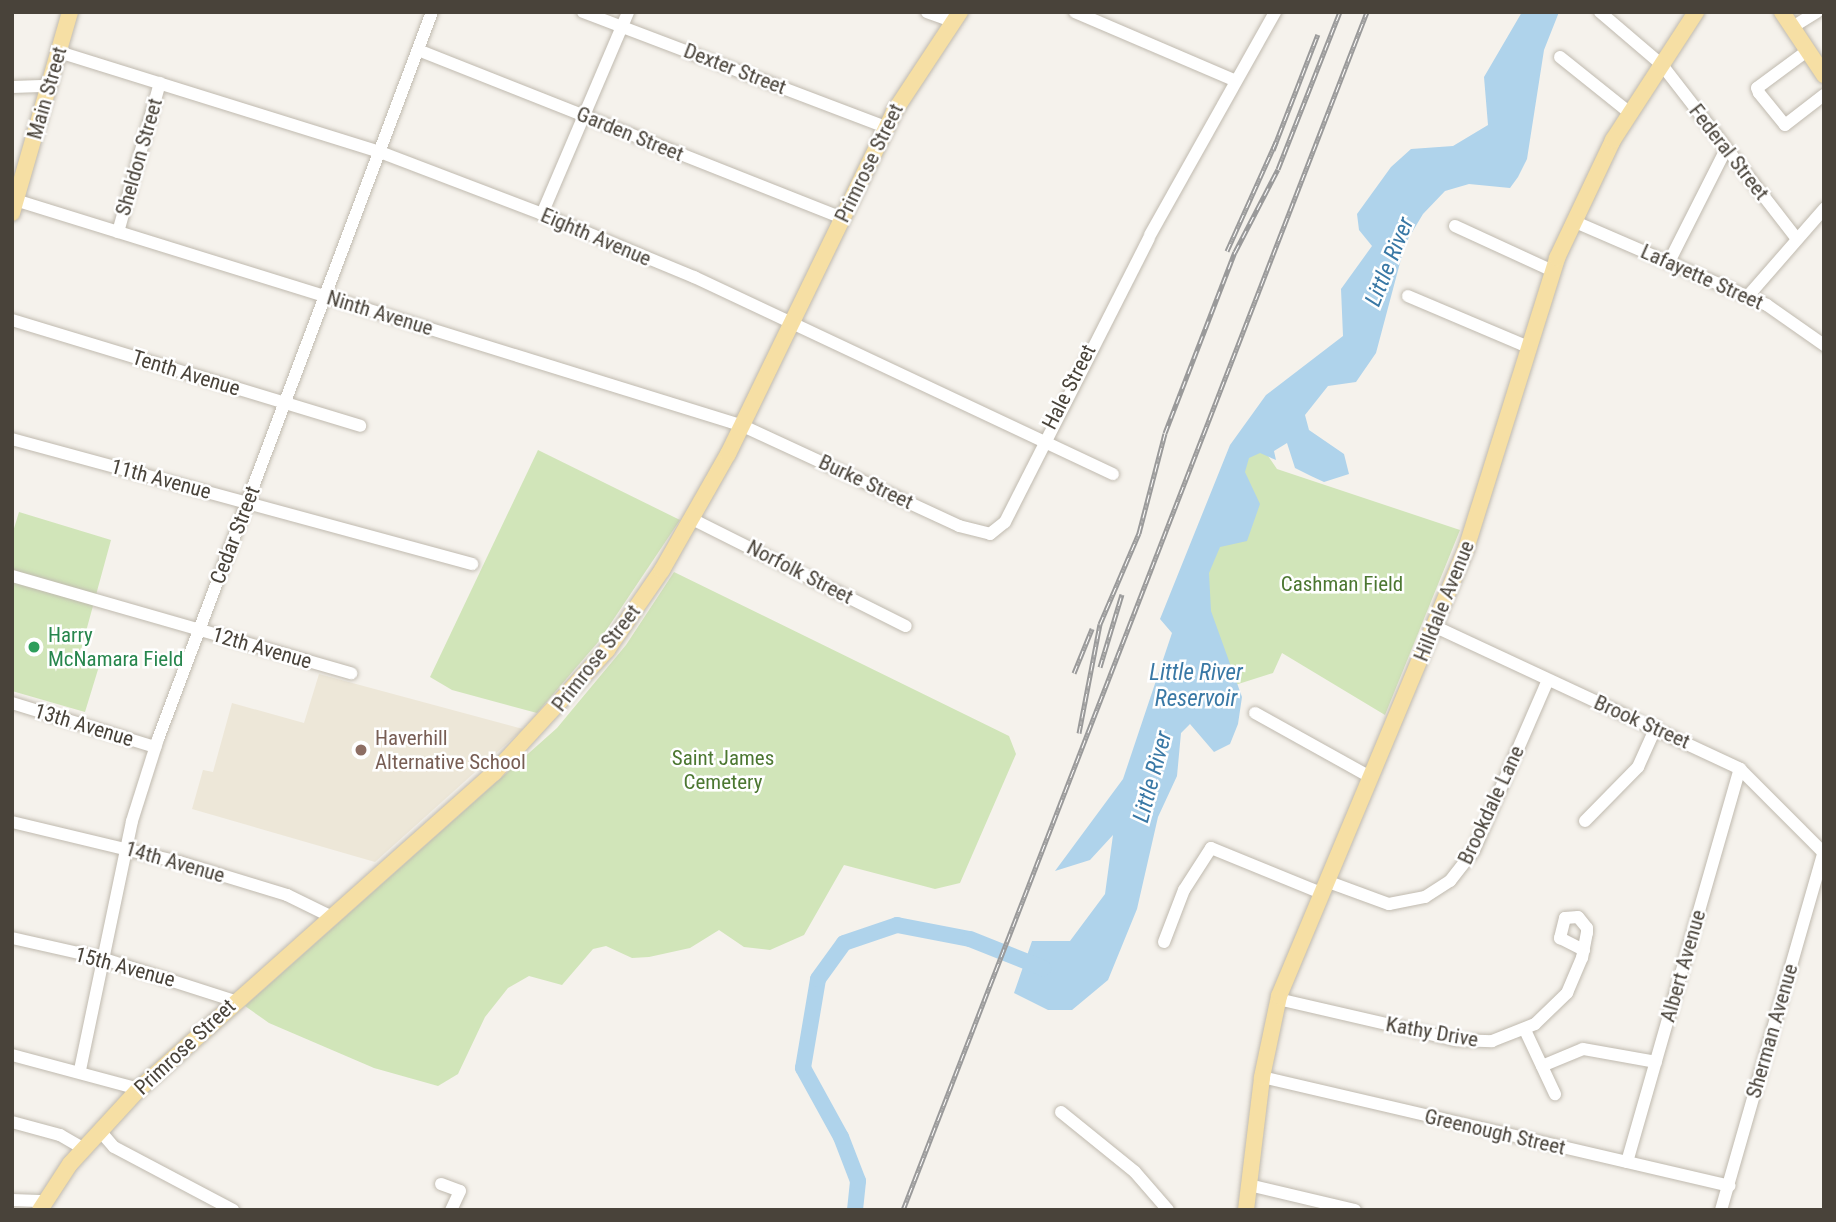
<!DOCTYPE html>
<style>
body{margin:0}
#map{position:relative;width:1836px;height:1222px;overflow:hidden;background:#f5f2ec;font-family:"Roboto Condensed",sans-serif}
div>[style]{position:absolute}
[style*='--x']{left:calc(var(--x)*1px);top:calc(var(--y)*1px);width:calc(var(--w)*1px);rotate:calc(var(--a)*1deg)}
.education>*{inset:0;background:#ede7d8}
.green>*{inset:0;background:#d1e5b9}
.water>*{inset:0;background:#afd3eb}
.river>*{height:16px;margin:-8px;padding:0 8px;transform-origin:8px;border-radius:8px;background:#afd3eb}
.roads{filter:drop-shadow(0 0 2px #c0baaf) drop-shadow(0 0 2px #c0baaf)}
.minor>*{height:12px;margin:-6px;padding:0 6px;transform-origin:6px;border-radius:6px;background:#fff}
.major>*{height:16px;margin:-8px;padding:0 8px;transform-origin:8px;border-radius:8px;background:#f6dfa4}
.rail>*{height:5px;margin-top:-2.5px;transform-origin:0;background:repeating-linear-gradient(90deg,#fff 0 8px,#9a9a9a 0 16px);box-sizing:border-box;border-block:2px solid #9a9a9a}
.dots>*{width:19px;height:19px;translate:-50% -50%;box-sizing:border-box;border:4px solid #fff;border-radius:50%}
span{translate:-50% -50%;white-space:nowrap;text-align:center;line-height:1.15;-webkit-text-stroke:5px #fff;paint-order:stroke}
.street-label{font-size:21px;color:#49433a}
.park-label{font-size:21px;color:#4c7731}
.leisure-label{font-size:21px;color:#27864d}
.left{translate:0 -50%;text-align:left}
.education-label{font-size:21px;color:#785e54}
.water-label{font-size:23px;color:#3978a5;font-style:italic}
.frame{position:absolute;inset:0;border:14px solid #49433a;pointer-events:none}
</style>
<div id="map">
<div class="education">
<div style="clip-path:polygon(319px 674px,523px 729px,375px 862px,192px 809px,203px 770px,213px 772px,232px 703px,304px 723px)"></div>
</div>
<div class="green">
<div style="clip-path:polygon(1262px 447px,1277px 469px,1460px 530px,1385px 715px,1282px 653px,1273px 673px,1232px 686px,1216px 656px,1205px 577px,1239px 473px,1250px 451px)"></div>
<div style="clip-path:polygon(538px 450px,680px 520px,599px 641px,537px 713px,452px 690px,430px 677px)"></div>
<div style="clip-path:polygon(19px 512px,111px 540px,79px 657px,100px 663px,85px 712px,12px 691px,12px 535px)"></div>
<div style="clip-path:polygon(674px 572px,1009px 736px,1016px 754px,960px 883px,935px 889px,844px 865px,804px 935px,770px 950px,744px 947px,719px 930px,690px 948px,649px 957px,632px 958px,606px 946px,593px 949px,562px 985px,529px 976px,508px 988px,485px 1017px,458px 1074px,438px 1086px,374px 1068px,269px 1023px,245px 1006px,557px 728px,626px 645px)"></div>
</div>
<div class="water">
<div style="clip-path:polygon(1522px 12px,1559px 12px,1544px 50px,1527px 159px,1518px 177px,1510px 188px,1469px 184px,1445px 191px,1423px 214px,1405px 244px,1376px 353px,1356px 382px,1328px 386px,1305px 415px,1309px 430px,1344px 454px,1349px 474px,1324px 482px,1311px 476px,1295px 468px,1287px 443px,1274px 451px,1276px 460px,1260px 453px,1249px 458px,1245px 472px,1260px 504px,1247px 541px,1220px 547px,1209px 573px,1211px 611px,1242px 697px,1238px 724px,1230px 744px,1214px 752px,1190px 724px,1181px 733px,1177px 776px,1158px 817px,1137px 909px,1108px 980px,1072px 1010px,1048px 1010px,1014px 993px,1032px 941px,1070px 941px,1105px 894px,1113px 835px,1090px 860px,1055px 871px,1123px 779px,1172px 633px,1160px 619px,1230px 445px,1266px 395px,1343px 336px,1341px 289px,1372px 246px,1359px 230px,1357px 214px,1391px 167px,1411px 149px,1453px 146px,1488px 125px,1484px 77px)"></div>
</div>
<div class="river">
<div style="--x:855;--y:1210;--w:29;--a:-84"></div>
<div style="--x:858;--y:1181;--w:47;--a:-111.1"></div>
<div style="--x:841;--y:1137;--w:79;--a:-118.8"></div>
<div style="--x:803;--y:1068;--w:90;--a:-80.4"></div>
<div style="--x:818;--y:979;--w:44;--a:-54.2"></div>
<div style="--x:844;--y:943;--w:56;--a:-18.8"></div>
<div style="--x:897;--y:925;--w:74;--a:10.9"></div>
<div style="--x:970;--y:939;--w:79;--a:21.7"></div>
</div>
<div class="roads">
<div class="minor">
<div style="--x:583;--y:12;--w:324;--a:20.8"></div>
<div style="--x:927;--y:12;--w:29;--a:20"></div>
<div style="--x:1075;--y:12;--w:175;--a:23.2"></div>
<div style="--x:1600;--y:12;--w:82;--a:40.5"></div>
<div style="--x:1662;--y:65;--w:220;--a:52.2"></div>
<div style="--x:1791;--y:28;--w:31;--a:-32"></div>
<div style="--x:418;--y:50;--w:457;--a:21.6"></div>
<div style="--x:1807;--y:51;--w:62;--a:143.5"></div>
<div style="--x:1757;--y:88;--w:5;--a:68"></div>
<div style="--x:1759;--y:93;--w:41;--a:50.9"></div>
<div style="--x:1785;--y:125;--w:49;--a:-37.6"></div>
<div style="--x:59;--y:52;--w:336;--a:17.3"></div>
<div style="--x:380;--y:152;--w:173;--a:20.9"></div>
<div style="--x:542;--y:214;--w:165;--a:22.5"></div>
<div style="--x:694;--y:277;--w:463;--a:25.2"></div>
<div style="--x:1560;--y:57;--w:90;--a:38.7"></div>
<div style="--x:12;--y:87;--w:37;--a:-2"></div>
<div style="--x:12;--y:199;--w:765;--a:17.25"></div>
<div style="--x:743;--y:426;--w:238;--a:24.8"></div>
<div style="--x:959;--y:526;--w:32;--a:14"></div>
<div style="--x:990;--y:534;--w:19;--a:-39"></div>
<div style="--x:1005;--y:522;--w:318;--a:-63.1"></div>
<div style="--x:542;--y:214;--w:220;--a:-66.9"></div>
<div style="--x:1573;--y:221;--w:211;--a:23.4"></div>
<div style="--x:1767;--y:305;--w:70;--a:35.1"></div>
<div style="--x:1455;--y:226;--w:108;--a:24.7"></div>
<div style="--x:118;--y:232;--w:155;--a:-74.3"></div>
<div style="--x:1150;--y:235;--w:256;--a:-60.7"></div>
<div style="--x:1669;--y:262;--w:127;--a:-63.2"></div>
<div style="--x:1408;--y:296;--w:130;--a:23"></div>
<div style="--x:1748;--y:296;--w:116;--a:-48.9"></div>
<div style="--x:12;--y:320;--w:364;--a:16.9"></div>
<div style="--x:12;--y:439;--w:477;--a:15.2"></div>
<div style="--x:692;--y:519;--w:239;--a:26.6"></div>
<div style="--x:12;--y:576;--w:353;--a:16"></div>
<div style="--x:1436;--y:627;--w:336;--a:25"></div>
<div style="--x:1740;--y:769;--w:119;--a:45"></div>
<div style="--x:12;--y:703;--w:150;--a:17.1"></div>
<div style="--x:1255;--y:713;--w:132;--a:29.1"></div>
<div style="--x:1585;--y:821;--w:76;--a:-45.5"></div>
<div style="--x:1638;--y:767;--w:44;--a:-65.8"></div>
<div style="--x:12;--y:822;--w:172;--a:13.5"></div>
<div style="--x:179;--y:862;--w:113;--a:17"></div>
<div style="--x:287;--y:895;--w:50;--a:26.1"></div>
<div style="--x:1326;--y:881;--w:67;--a:20.1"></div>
<div style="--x:1389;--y:904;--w:37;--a:-11"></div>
<div style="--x:1425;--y:897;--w:30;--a:-33"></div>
<div style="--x:1450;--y:881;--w:39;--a:-52"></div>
<div style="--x:1474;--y:850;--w:185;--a:-66.5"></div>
<div style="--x:12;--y:938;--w:91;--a:12.7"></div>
<div style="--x:101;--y:958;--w:141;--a:17.8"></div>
<div style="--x:1164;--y:942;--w:56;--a:-69"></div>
<div style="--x:1184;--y:890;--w:50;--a:-57.3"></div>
<div style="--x:1211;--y:848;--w:119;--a:22.2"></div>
<div style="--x:1278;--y:999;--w:183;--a:13"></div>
<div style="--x:1456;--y:1040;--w:36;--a:2"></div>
<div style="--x:1492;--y:1041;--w:46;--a:-21.6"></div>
<div style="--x:1535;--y:1024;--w:45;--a:-44.1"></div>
<div style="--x:1567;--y:993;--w:38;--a:-67"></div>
<div style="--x:1582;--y:958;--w:25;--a:-79"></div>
<div style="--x:1587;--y:933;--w:5;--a:-90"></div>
<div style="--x:1587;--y:928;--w:14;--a:-129"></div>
<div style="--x:1578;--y:917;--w:13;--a:176"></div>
<div style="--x:1565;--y:918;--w:21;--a:104"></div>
<div style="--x:1560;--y:938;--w:27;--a:27"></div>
<div style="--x:1525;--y:1030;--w:71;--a:64.9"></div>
<div style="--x:12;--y:1055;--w:131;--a:15"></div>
<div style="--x:1542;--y:1066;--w:44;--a:-22.5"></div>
<div style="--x:1583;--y:1049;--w:74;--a:10.1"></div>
<div style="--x:80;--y:1070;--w:254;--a:-78.2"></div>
<div style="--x:132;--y:821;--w:86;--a:-72.4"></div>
<div style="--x:158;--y:739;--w:777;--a:-69.35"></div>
<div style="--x:1262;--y:1077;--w:480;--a:13.1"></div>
<div style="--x:1061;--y:1112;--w:95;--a:39"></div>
<div style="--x:1135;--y:1172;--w:50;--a:49"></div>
<div style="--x:12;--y:1122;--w:50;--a:15.2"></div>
<div style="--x:60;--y:1135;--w:28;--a:30"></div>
<div style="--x:100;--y:1131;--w:21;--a:49"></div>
<div style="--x:114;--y:1147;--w:135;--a:27.9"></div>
<div style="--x:1627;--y:1162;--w:409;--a:-74"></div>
<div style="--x:441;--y:1184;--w:20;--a:20"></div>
<div style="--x:460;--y:1191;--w:21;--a:115"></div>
<div style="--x:1249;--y:1185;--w:109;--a:13.3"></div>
<div style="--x:12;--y:1200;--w:34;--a:2"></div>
<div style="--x:1721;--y:1210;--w:373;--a:-74"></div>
</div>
<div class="major">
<div style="--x:1782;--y:12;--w:76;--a:56.3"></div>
<div style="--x:12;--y:213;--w:209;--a:-73.9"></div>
<div style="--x:40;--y:1210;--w:55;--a:-56.9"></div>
<div style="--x:70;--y:1164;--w:102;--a:-47.4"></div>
<div style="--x:139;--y:1089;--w:475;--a:-41.7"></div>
<div style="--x:494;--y:773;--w:167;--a:-47.4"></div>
<div style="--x:607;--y:650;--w:97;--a:-55.5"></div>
<div style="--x:662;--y:570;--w:133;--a:-60.4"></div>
<div style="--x:728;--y:454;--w:380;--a:-64.1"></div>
<div style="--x:894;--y:112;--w:120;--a:-56.6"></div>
<div style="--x:1246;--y:1210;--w:134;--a:-83.1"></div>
<div style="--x:1262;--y:1077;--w:83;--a:-78.1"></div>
<div style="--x:1279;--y:996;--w:485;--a:-67.3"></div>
<div style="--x:1466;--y:549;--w:305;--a:-72.6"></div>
<div style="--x:1557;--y:258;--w:131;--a:-64.6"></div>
<div style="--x:1613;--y:140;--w:153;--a:-57"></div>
</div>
</div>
<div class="rail">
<div style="--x:1273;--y:150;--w:124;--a:-68.8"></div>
<div style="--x:1227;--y:251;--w:120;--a:-65.8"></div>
<div style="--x:1100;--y:667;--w:76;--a:-73.2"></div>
<div style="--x:1074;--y:673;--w:48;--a:-67.8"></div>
<div style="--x:1079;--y:733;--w:111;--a:-79.1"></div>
<div style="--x:1100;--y:624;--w:99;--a:-66.8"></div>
<div style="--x:1139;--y:533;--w:103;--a:-75.4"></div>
<div style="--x:1165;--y:433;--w:194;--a:-68.9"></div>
<div style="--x:1235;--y:252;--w:93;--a:-62.6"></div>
<div style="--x:1278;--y:169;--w:169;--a:-68.5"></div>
<div style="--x:903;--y:1210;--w:1285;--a:-68.83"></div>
</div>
<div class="dots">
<div style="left:34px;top:647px;background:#2e9e5b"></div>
<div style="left:361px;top:750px;background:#8d6e63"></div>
</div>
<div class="street-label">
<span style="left:735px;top:69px;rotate:21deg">Dexter Street</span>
<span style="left:47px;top:93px;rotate:-74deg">Main Street</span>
<span style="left:630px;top:134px;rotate:22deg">Garden Street</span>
<span style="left:1729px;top:152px;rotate:52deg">Federal Street</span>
<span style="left:139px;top:157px;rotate:-74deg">Sheldon Street</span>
<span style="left:869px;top:163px;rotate:-64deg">Primrose Street</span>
<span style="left:596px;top:237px;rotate:23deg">Eighth Avenue</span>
<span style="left:1702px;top:277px;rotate:24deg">Lafayette Street</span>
<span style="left:380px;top:313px;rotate:17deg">Ninth Avenue</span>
<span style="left:186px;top:373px;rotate:17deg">Tenth Avenue</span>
<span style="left:1069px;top:387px;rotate:-63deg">Hale Street</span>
<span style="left:161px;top:479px;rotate:15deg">11th Avenue</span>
<span style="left:866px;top:482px;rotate:25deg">Burke Street</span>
<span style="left:235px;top:535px;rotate:-69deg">Cedar Street</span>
<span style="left:800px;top:572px;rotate:27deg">Norfolk Street</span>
<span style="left:1444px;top:601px;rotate:-68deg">Hilldale Avenue</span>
<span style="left:262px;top:648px;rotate:16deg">12th Avenue</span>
<span style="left:596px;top:658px;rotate:-52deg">Primrose Street</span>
<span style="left:1642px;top:722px;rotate:24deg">Brook Street</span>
<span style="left:84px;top:725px;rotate:17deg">13th Avenue</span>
<span style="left:1491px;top:805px;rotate:-65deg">Brookdale Lane</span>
<span style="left:175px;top:862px;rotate:16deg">14th Avenue</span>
<span style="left:1683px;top:966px;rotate:-74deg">Albert Avenue</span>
<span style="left:125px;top:967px;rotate:15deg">15th Avenue</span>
<span style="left:1772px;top:1031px;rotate:-74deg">Sherman Avenue</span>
<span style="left:1432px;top:1032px;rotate:10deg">Kathy Drive</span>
<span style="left:185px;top:1047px;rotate:-43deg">Primrose Street</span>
<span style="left:1495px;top:1132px;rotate:13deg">Greenough Street</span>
</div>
<div class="park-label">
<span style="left:1342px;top:584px">Cashman Field</span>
<span style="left:723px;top:770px">Saint James<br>Cemetery</span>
</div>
<div class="leisure-label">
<span class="left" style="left:48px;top:647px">Harry<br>McNamara Field</span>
</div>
<div class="education-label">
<span class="left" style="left:375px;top:750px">Haverhill<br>Alternative School</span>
</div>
<div class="water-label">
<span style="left:1390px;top:262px;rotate:-68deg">Little River</span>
<span style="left:1196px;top:686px">Little River<br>Reservoir</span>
<span style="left:1153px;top:777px;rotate:-75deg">Little River</span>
</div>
<div class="frame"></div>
</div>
